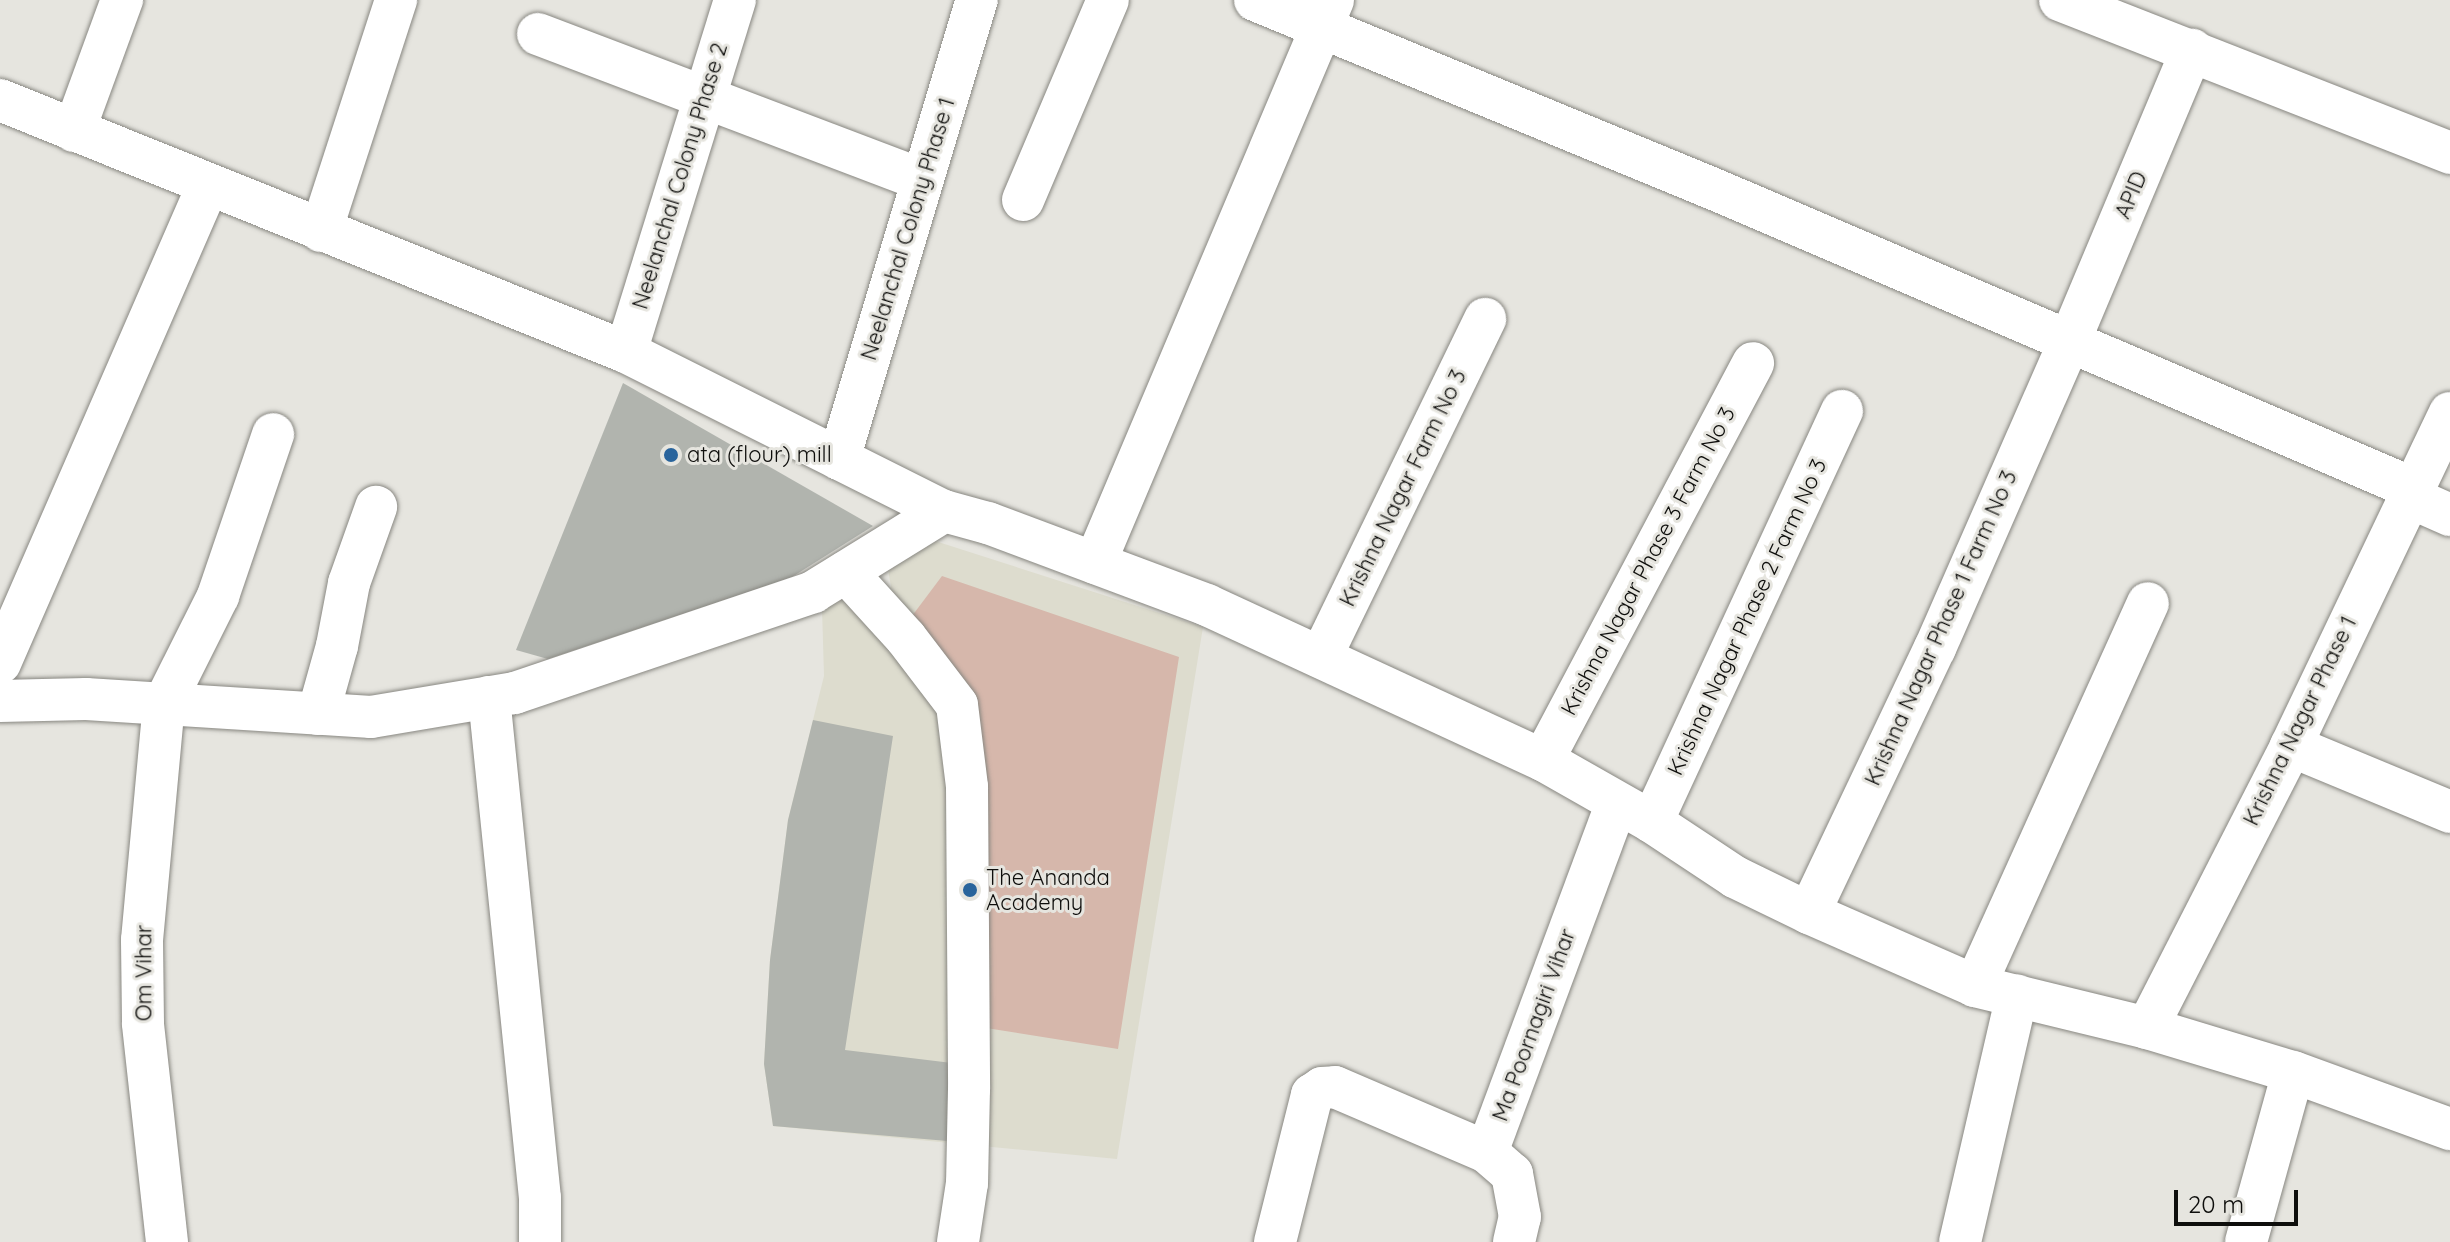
<!DOCTYPE html>
<style>
body{margin:0}
#map{position:relative;width:2450px;height:1242px;overflow:hidden;background:#e6e5df;font-family:Quicksand,sans-serif}
div>[style]{position:absolute}
[style*='--x']{left:calc(var(--x)*1px);top:calc(var(--y)*1px);width:calc(var(--w)*1px);rotate:calc(var(--a)*1deg)}
.built>*{inset:0;background:#dddcce}
.green>*{inset:0;background:#d6b7ab}
.building>*{inset:0;background:#b1b4ae}
.roads{filter:drop-shadow(0 0 2px #888781) drop-shadow(0 0 2px #888781)}
.minor>*{height:42px;margin:-21px;padding:0 21px;transform-origin:21px;border-radius:21px;background:#fff}
.dots>*{width:22px;height:22px;translate:-50% -50%;box-sizing:border-box;border:4px solid #e6e5df;border-radius:50%}
span{translate:-50% -50%;white-space:nowrap;text-align:center;line-height:1.15;-webkit-text-stroke:6px #e6e5df;paint-order:stroke}
.street-label{font-size:22px;color:#0e0e0c}
.poi-label{font-size:22px;color:#0e0e0c}
.left{translate:0 -50%;text-align:left}
.scale{position:absolute;left:2174px;top:1190px;width:124px;height:36px;box-sizing:border-box;border:4px solid #0e0e0c;border-top:0;padding-left:10px;font-size:24px;line-height:28px;white-space:nowrap;color:#0e0e0c;-webkit-text-stroke:6px #e6e5df;paint-order:stroke}
</style>
<div id="map">
<div class="built">
<div style="clip-path:polygon(932px 540px,1203px 627px,1117px 1159px,773px 1126px,764px 1064px,770px 960px,788px 820px,824px 676px,822px 608px,843px 598px,872px 599px,891px 587px,888px 569px)"></div>
</div>
<div class="green">
<div style="clip-path:polygon(942px 576px,1179px 657px,1118px 1049px,967px 1025px,983px 755px,912px 616px)"></div>
</div>
<div class="building">
<div style="clip-path:polygon(623px 383px,873px 526px,792px 577px,548px 659px,516px 650px)"></div>
<div style="clip-path:polygon(813px 720px,893px 736px,845px 1050px,960px 1064px,959px 1142px,773px 1126px,764px 1064px,770px 960px,788px 820px)"></div>
</div>
<div class="roads">
<div class="minor">
<div style="--x:1255;--y:0;--w:491;--a:22.4"></div>
<div style="--x:1709;--y:187;--w:765;--a:23.18"></div>
<div style="--x:2060;--y:0;--w:419;--a:21.4"></div>
<div style="--x:538;--y:34;--w:411;--a:20.8"></div>
<div style="--x:0;--y:100;--w:675;--a:21.93"></div>
<div style="--x:626;--y:352;--w:356;--a:26.6"></div>
<div style="--x:944;--y:511;--w:46;--a:15.3"></div>
<div style="--x:988;--y:523;--w:234;--a:20.5"></div>
<div style="--x:1207;--y:605;--w:370;--a:24.8"></div>
<div style="--x:1543;--y:760;--w:125;--a:29.6"></div>
<div style="--x:1652;--y:822;--w:100;--a:33.5"></div>
<div style="--x:1735;--y:877;--w:82;--a:25.9"></div>
<div style="--x:1809;--y:913;--w:181;--a:23.7"></div>
<div style="--x:1975;--y:986;--w:177;--a:13.7"></div>
<div style="--x:2147;--y:1028;--w:152;--a:16.8"></div>
<div style="--x:2293;--y:1072;--w:167;--a:20"></div>
<div style="--x:74;--y:131;--w:140;--a:-69.9"></div>
<div style="--x:1023;--y:200;--w:217;--a:-67"></div>
<div style="--x:321;--y:231;--w:243;--a:-72"></div>
<div style="--x:626;--y:352;--w:368;--a:-72.8"></div>
<div style="--x:839;--y:459;--w:479;--a:-73.3"></div>
<div style="--x:2407;--y:496;--w:47;--a:23.8"></div>
<div style="--x:1095;--y:563;--w:611;--a:-67.08"></div>
<div style="--x:846;--y:572;--w:89;--a:47.7"></div>
<div style="--x:906;--y:638;--w:84;--a:52.7"></div>
<div style="--x:957;--y:705;--w:83;--a:83"></div>
<div style="--x:967;--y:787;--w:302;--a:89.6"></div>
<div style="--x:969;--y:1089;--w:94;--a:91.2"></div>
<div style="--x:967;--y:1183;--w:60;--a:98.7"></div>
<div style="--x:1321;--y:657;--w:376;--a:-64.1"></div>
<div style="--x:0;--y:663;--w:521;--a:-66.48"></div>
<div style="--x:489;--y:697;--w:504;--a:84.19"></div>
<div style="--x:540;--y:1198;--w:44;--a:90"></div>
<div style="--x:0;--y:701;--w:86;--a:-1.3"></div>
<div style="--x:86;--y:699;--w:286;--a:3.6"></div>
<div style="--x:371;--y:717;--w:146;--a:-9.5"></div>
<div style="--x:515;--y:693;--w:315;--a:-18.7"></div>
<div style="--x:813;--y:592;--w:154;--a:-31.7"></div>
<div style="--x:318;--y:714;--w:71;--a:-74.4"></div>
<div style="--x:337;--y:646;--w:64;--a:-79.2"></div>
<div style="--x:349;--y:583;--w:81;--a:-70.4"></div>
<div style="--x:2291;--y:746;--w:172;--a:22.5"></div>
<div style="--x:1543;--y:760;--w:449;--a:-62.1"></div>
<div style="--x:1652;--y:822;--w:453;--a:-65.2"></div>
<div style="--x:1809;--y:913;--w:293;--a:-64.6"></div>
<div style="--x:1935;--y:648;--w:336;--a:-66.3"></div>
<div style="--x:2070;--y:340;--w:315;--a:-67.2"></div>
<div style="--x:1975;--y:986;--w:420;--a:-65.7"></div>
<div style="--x:2147;--y:1028;--w:317;--a:-62.9"></div>
<div style="--x:2291;--y:746;--w:369;--a:-64.5"></div>
<div style="--x:167;--y:1242;--w:220;--a:-96.3"></div>
<div style="--x:143;--y:1023;--w:83;--a:-90.7"></div>
<div style="--x:142;--y:940;--w:237;--a:-84.7"></div>
<div style="--x:164;--y:704;--w:121;--a:-63.4"></div>
<div style="--x:218;--y:596;--w:171;--a:-71.2"></div>
<div style="--x:1275;--y:1242;--w:152;--a:-75.9"></div>
<div style="--x:1312;--y:1095;--w:12;--a:-35"></div>
<div style="--x:1322;--y:1088;--w:13;--a:-4"></div>
<div style="--x:1335;--y:1087;--w:165;--a:23.2"></div>
<div style="--x:1514;--y:1242;--w:26;--a:-77"></div>
<div style="--x:1520;--y:1217;--w:44;--a:-100.5"></div>
<div style="--x:1512;--y:1174;--w:33;--a:-139"></div>
<div style="--x:1487;--y:1152;--w:372;--a:-69.6"></div>
<div style="--x:1960;--y:1242;--w:253;--a:-77"></div>
<div style="--x:2246;--y:1242;--w:176;--a:-74.5"></div>
</div>
</div>
<div class="dots">
<div style="left:671px;top:455px;background:#29649c"></div>
<div style="left:970px;top:890px;background:#29649c"></div>
</div>
<div class="street-label">
<span style="left:680px;top:176px;rotate:-73deg">Neelanchal Colony Phase 2</span>
<span style="left:2131px;top:195px;rotate:-67deg">APID</span>
<span style="left:908px;top:229px;rotate:-73deg">Neelanchal Colony Phase 1</span>
<span style="left:1403px;top:488px;rotate:-64deg">Krishna Nagar Farm No 3</span>
<span style="left:1648px;top:561px;rotate:-62deg">Krishna Nagar Phase 3 Farm No 3</span>
<span style="left:1747px;top:617px;rotate:-65deg">Krishna Nagar Phase 2 Farm No 3</span>
<span style="left:1941px;top:628px;rotate:-66deg">Krishna Nagar Phase 1 Farm No 3</span>
<span style="left:2300px;top:721px;rotate:-64deg">Krishna Nagar Phase 1</span>
<span style="left:144px;top:973px;rotate:-90deg">Om Vihar</span>
<span style="left:1534px;top:1025px;rotate:-70deg">Ma Poornagiri Vihar</span>
</div>
<div class="poi-label">
<span class="left" style="left:687px;top:455px">ata (flour) mill</span>
<span class="left" style="left:986px;top:890px">The Ananda<br>Academy</span>
</div>
<div class="scale">20 m</div>
</div>
